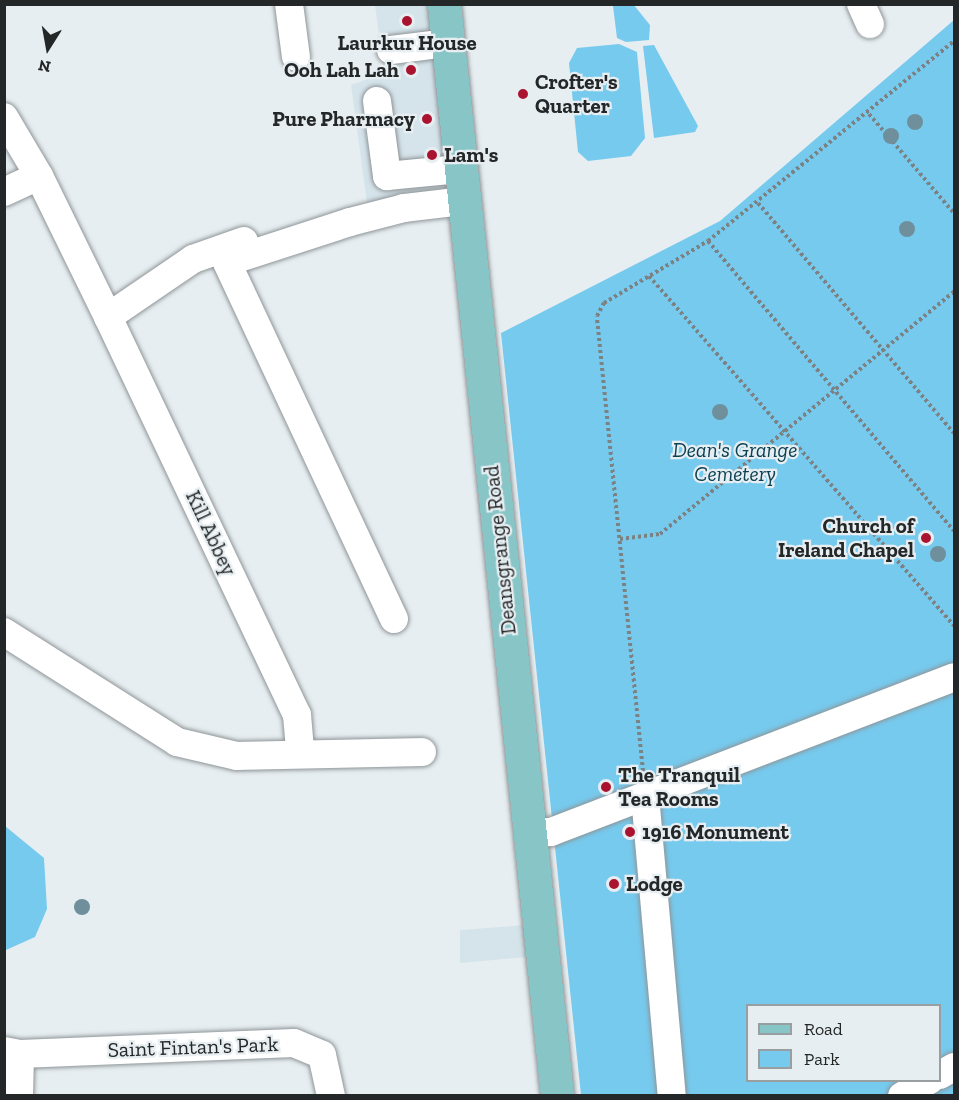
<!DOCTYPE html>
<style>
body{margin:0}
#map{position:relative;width:959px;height:1100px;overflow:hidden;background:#e7eef1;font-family:"Zilla Slab",serif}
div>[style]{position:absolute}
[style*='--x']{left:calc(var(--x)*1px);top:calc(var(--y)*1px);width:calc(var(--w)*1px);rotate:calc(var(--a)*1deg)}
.built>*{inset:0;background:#d5e4eb}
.green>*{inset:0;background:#76caee}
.path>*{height:4px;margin-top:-2px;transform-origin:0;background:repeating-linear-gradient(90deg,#7c8183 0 3px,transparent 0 6px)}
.roads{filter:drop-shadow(0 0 2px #8f9598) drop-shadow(0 0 2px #8f9598)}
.minor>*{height:28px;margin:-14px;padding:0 14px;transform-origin:14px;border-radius:14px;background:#fff}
.major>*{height:33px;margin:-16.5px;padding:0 16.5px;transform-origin:16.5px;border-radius:16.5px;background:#88c5c7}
.trees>*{width:16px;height:16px;margin:-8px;border-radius:50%;background:#6e8f9b}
.dots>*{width:16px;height:16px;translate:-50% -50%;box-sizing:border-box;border:3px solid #e7eef1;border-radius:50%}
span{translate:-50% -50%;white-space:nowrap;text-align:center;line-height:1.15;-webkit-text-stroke:4.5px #e7eef1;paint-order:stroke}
.poi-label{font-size:21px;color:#242728;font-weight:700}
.right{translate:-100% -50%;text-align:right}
.left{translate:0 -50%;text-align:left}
.park-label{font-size:21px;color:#0b4154;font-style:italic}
.street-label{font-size:21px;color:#242728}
.frame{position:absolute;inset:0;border:6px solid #242728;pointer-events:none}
.legend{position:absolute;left:746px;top:1004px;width:195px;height:78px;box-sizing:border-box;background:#e7eef1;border:2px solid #999ea1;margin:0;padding:8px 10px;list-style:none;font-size:18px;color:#242728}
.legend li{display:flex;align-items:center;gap:12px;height:30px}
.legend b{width:30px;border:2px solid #999ea1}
.north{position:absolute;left:18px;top:18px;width:60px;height:60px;-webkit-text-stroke:4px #e7eef1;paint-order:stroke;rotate:191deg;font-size:16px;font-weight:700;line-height:24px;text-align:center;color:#242728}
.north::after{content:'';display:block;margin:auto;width:21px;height:27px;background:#242728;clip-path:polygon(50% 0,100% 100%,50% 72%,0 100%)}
</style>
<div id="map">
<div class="built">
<div style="clip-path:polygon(375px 5px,428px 5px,449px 197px,368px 211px,351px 85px,384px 73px)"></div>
<div style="clip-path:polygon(525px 925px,527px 957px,460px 963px,460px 930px)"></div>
</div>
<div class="green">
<div style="clip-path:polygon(633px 4px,650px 25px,649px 40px,626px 42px,617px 38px,613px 6px)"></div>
<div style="clip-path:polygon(evenodd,954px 20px,954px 1095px,581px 1095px,501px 333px,720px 221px,954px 20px,748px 1006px,940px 1006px,940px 1080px,748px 1080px,748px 1006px)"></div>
<div style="clip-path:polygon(619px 44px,637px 52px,645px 138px,631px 156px,588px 161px,578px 152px,569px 63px,577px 48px)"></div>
<div style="clip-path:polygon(654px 45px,698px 126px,695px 132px,654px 138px,643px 46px)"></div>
<div style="clip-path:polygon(5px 826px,44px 858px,47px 909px,35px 937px,6px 950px,5px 969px)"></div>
</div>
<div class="path">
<div style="--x:869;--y:114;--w:130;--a:49.4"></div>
<div style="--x:758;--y:203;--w:302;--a:49.6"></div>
<div style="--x:708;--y:241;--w:380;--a:49.7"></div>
<div style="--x:649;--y:276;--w:464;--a:48.9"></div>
<div style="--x:620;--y:539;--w:40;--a:-7.1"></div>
<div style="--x:660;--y:534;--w:381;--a:-39.5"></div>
<div style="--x:643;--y:771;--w:457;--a:-95.8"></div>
<div style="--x:597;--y:316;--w:15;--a:-62"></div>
<div style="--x:604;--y:303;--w:121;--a:-30.8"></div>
<div style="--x:708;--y:241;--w:317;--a:-39.1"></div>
</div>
<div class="roads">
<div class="minor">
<div style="--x:289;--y:4;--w:53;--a:82.5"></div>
<div style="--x:861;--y:4;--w:22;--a:66"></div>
<div style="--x:391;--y:50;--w:56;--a:-7.1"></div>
<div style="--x:377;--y:101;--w:76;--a:82.4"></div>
<div style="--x:387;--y:176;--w:73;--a:-5.5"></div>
<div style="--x:4;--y:117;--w:69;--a:59.3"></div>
<div style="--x:39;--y:176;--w:157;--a:63.9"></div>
<div style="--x:108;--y:317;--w:441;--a:64.6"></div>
<div style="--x:297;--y:715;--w:38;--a:85"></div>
<div style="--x:4;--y:192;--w:38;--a:-25"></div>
<div style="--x:108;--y:317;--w:103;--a:-34.3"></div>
<div style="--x:193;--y:259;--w:54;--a:-19.4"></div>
<div style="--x:394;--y:619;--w:394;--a:-115.1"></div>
<div style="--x:227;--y:262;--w:129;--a:-18"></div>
<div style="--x:350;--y:222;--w:56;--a:-14.5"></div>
<div style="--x:404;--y:208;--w:60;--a:-6.7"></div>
<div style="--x:4;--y:632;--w:205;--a:32.4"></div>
<div style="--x:177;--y:742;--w:62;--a:13.1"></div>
<div style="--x:237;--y:756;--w:185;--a:-1.2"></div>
<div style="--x:645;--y:796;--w:301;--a:84.9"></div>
<div style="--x:530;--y:833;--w:21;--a:-3"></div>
<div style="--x:551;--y:832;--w:432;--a:-21"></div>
<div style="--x:4;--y:1051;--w:16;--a:11"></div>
<div style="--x:20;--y:1054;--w:274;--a:-2.3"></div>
<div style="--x:294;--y:1043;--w:30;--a:23"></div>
<div style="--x:322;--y:1055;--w:42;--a:77.6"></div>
<div style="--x:940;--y:1075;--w:16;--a:-30"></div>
<div style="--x:19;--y:1096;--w:42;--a:-88.6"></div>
<div style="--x:902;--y:1096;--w:32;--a:-30"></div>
</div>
<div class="major">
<div style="--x:444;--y:4;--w:1098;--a:84.09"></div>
</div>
</div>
<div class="trees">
<div style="left:915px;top:122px"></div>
<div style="left:891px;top:136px"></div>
<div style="left:907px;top:229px"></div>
<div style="left:720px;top:412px"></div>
<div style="left:938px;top:554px"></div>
<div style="left:82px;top:907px"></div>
</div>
<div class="dots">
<div style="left:407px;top:21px;background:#aa132f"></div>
<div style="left:411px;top:70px;background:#aa132f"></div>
<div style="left:523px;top:94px;background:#aa132f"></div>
<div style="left:427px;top:119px;background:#aa132f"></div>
<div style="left:432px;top:155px;background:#aa132f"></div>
<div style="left:926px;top:538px;background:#aa132f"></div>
<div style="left:606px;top:787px;background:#aa132f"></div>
<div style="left:630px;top:832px;background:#aa132f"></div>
<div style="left:614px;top:884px;background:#aa132f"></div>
</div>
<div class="poi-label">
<span style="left:407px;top:43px">Laurkur House</span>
<span class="right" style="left:399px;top:70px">Ooh Lah Lah</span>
<span class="left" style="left:535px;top:94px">Crofter's<br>Quarter</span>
<span class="right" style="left:415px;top:119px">Pure Pharmacy</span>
<span class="left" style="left:444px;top:155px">Lam's</span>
<span class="right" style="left:914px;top:538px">Church of<br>Ireland Chapel</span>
<span class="left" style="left:618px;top:787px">The Tranquil<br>Tea Rooms</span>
<span class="left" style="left:642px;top:832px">1916 Monument</span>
<span class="left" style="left:626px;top:884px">Lodge</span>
</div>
<div class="park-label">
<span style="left:735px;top:462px">Dean's Grange<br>Cemetery</span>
</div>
<div class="street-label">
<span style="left:211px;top:533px;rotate:65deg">Kill Abbey</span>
<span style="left:500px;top:550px;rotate:-96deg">Deansgrange Road</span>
<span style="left:193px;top:1047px;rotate:-2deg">Saint Fintan's Park</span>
</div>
<div class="frame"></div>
<ul class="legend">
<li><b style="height:8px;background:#88c5c7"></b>Road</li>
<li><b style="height:16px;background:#76caee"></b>Park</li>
</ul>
<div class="north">N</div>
</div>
